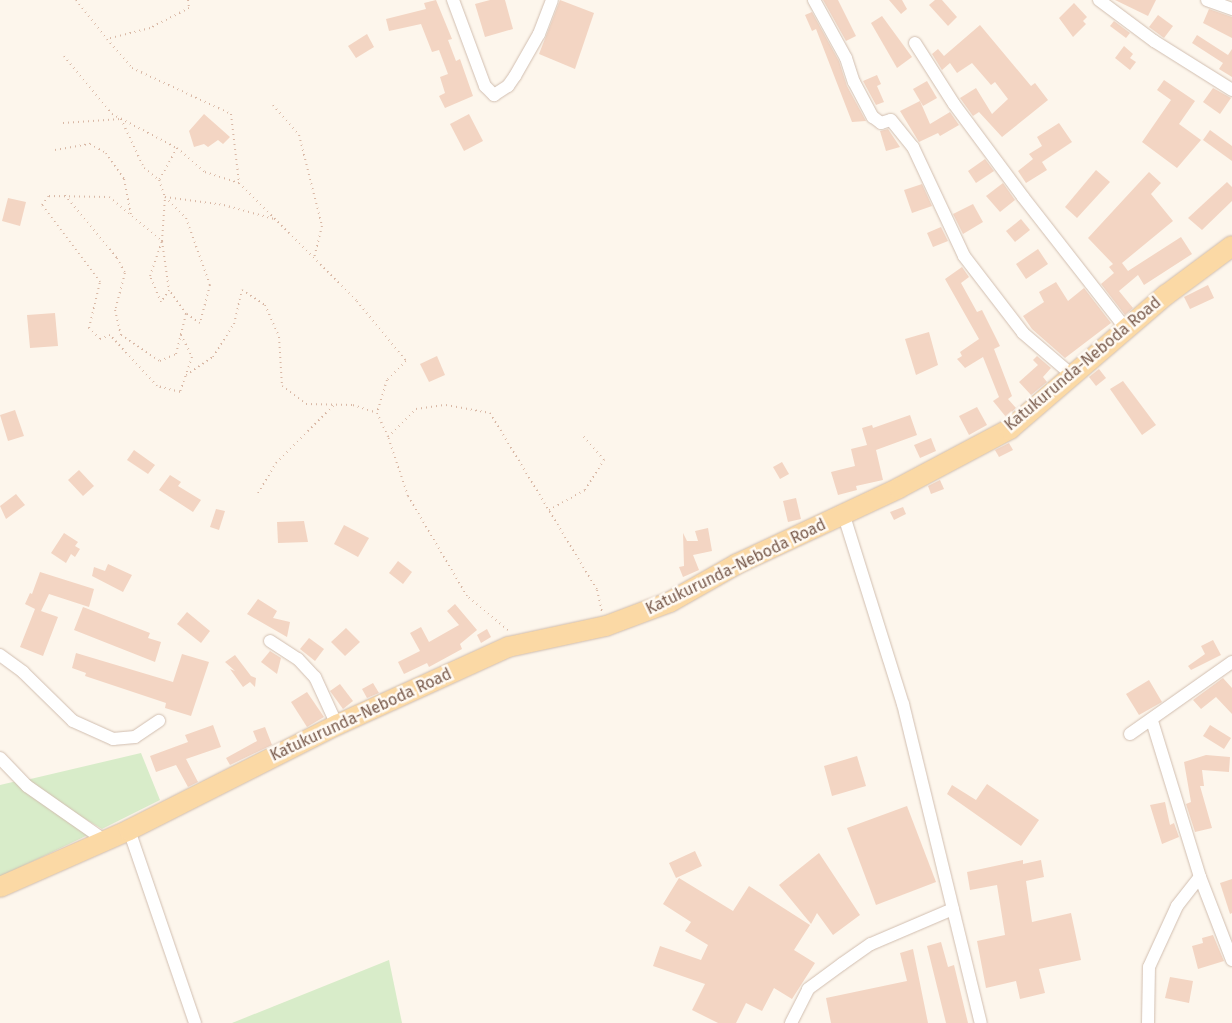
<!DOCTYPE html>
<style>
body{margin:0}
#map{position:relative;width:1232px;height:1023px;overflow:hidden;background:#fdf6ec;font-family:"Fira Sans",sans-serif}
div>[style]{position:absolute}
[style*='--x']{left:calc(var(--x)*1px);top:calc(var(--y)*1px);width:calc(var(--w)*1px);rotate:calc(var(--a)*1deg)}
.green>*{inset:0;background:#d8ecc9}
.building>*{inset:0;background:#f3d5c3}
.path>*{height:2px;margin-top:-1px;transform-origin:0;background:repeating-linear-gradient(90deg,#d9b8a5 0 1px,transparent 0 5px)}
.roads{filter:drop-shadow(0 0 1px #d1beb0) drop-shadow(0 0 1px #d1beb0)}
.minor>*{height:12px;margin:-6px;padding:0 6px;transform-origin:6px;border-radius:6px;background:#fff}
.primary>*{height:20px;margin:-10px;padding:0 10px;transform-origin:10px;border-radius:10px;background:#fbd9a5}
span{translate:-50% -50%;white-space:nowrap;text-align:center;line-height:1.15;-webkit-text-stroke:5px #fffaf3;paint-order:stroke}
.street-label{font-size:16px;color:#7a5c4d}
</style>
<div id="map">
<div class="green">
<div style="clip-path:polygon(141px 753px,160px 800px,102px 829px,22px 781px)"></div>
<div style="clip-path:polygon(17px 781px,88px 835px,0 877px,0 785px)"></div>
<div style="clip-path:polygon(389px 960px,402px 1023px,232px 1023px)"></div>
</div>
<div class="building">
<div style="clip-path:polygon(436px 0,452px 39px,448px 40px,456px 61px,460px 59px,473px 96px,445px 108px,439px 96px,445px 93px,440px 77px,448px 74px,439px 50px,432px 52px,421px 24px,389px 31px,386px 19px,426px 9px,424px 3px)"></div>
<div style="clip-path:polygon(490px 0,505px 0,513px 29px,485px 37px,475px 4px)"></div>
<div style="clip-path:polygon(560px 0,594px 13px,575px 69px,539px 54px)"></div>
<div style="clip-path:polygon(823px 0,838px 0,856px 36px,846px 41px)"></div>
<div style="clip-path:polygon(889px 0,902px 0,907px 9px,901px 14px)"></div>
<div style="clip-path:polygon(935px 0,942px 0,957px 17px,948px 26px,929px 5px)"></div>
<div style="clip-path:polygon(1115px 0,1156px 0,1148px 16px)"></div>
<div style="clip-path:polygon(1074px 3px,1087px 17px,1083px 21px,1086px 24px,1073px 37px,1059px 18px)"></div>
<div style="clip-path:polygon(1209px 9px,1232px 17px,1232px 38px,1203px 23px)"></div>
<div style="clip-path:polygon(812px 12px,839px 61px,847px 86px,866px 121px,852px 122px,816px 29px,812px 31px,805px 15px)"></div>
<div style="clip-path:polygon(1158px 15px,1173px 26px,1164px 38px,1149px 27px)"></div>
<div style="clip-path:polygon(882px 16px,912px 57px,897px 68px,871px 23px)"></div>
<div style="clip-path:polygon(1114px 21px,1130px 33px,1126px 38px,1110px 26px)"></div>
<div style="clip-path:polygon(980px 25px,1031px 86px,1035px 83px,1048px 100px,1002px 137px,979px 112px,973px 116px,960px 98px,976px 88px,992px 114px,1008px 99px,995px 82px,991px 85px,972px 63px,957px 73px,950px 63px,942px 70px,932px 54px,938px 49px,944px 56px)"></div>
<div style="clip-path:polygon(367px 34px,374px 47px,356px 58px,348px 46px)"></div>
<div style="clip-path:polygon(1197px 35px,1228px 55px,1232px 49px,1232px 77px,1219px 69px,1223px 63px,1192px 43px)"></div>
<div style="clip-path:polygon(1124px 46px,1133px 54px,1130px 58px,1136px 62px,1130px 70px,1115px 58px)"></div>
<div style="clip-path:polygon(877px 75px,881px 84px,877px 86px,884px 102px,876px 105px,863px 81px)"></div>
<div style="clip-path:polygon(1164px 80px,1195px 101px,1179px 124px,1201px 140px,1177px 168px,1142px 142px,1171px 100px,1157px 90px)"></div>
<div style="clip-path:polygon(927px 81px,937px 98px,923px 106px,913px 89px)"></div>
<div style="clip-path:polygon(1213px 88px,1231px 98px,1220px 114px,1203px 102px)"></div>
<div style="clip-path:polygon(920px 101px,930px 124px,950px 112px,959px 125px,940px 136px,938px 133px,919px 142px,900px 111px)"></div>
<div style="clip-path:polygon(204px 114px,230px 137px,223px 144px,218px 140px,208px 147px,204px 144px,194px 147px,189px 131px)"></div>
<div style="clip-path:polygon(469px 114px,483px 141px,464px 151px,450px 124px)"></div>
<div style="clip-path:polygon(1059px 123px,1072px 142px,1042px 162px,1047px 170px,1026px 183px,1018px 171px,1033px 159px,1029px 154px,1042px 146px,1037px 137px)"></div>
<div style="clip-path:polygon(888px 129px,900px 147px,886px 151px,880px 131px)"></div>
<div style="clip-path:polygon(1210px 130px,1232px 146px,1232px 161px,1203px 140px)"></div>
<div style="clip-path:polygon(985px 159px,994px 171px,976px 183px,968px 171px)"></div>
<div style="clip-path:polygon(1096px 170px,1110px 182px,1077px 218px,1065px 207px)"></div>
<div style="clip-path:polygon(1149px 172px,1161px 183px,1151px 194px,1173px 221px,1122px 263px,1128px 271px,1181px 237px,1192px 254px,1144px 285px,1138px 275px,1119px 291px,1133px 308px,1125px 315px,1101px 284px,1114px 273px,1109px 267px,1113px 264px,1088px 238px)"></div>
<div style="clip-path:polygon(1227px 182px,1232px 187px,1232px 201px,1202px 230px,1188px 218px)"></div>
<div style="clip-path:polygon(1003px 183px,1015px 200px,1000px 212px,986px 196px)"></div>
<div style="clip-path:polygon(922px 184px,932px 206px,912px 213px,904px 190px)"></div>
<div style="clip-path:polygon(8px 198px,26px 202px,20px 226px,2px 221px)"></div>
<div style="clip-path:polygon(973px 204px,983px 222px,963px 234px,953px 214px)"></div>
<div style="clip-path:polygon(1021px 219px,1030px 230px,1015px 242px,1006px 231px)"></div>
<div style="clip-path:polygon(941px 227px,948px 241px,933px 247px,927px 233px)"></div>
<div style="clip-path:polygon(1038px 249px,1048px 264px,1026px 279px,1016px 264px)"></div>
<div style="clip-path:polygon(962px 267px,969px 277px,961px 283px,977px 312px,982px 310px,1000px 346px,994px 349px,1012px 396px,1008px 399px,1016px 408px,1006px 417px,993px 401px,999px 397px,983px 357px,965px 368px,957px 359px,962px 356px,960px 352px,979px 339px,945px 279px)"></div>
<div style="clip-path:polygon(1056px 282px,1068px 301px,1084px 288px,1111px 323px,1065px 358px,1032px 329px,1023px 316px,1044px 302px,1039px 292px)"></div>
<div style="clip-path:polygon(1208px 285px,1214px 298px,1190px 309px,1184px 297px)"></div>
<div style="clip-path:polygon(55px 313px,58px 346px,30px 348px,27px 315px)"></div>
<div style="clip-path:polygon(929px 332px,938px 365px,916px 375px,905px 339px)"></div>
<div style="clip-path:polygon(437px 356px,445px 375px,429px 382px,420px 364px)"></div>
<div style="clip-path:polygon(1037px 356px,1051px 368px,1043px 377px,1047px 382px,1031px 395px,1019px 382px,1038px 365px,1033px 360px)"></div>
<div style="clip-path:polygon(1099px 369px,1106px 378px,1096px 386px,1089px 377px)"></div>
<div style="clip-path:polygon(1123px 381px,1156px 425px,1142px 435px,1110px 389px)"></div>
<div style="clip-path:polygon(977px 407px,987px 425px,969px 435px,959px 416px)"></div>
<div style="clip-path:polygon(15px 410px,24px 436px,8px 441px,0 415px)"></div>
<div style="clip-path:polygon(910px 415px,917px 435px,876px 450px,883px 480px,856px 486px,857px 490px,838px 495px,831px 472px,855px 466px,851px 449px,867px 445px,862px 428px,872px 425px,873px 428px)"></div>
<div style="clip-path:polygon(931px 438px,936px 451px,920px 458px,914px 445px)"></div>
<div style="clip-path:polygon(1009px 443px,1013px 450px,999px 457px,995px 450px)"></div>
<div style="clip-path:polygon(134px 450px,155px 465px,148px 474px,127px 460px)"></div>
<div style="clip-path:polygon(782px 462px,789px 474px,780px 479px,773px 467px)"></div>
<div style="clip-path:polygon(79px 470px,94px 486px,83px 496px,68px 480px)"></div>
<div style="clip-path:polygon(170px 475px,181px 482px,178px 486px,201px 500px,193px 512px,159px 490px)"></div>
<div style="clip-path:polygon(940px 480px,944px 489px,931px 494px,928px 486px)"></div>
<div style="clip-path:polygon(16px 494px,25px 505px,6px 519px,0 506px)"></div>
<div style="clip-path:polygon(796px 498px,801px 519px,788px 522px,783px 501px)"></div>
<div style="clip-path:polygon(903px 507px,906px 514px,894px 520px,890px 512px)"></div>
<div style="clip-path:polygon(216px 509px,225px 511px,219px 530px,210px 527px)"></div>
<div style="clip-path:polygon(304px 521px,308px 542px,278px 543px,277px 522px)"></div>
<div style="clip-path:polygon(344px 525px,369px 538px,358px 557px,334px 544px)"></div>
<div style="clip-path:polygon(708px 528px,712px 551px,693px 555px,699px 570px,683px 577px,679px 567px,684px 566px,683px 533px,687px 541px,698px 541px,695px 531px)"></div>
<div style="clip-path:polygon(64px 533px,78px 542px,75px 546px,80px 549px,75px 557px,71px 554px,66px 563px,51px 553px)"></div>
<div style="clip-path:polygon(398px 561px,412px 572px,403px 584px,389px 573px)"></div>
<div style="clip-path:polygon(108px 564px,132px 575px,123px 592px,92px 576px,94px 567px,105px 571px)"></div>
<div style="clip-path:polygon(40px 572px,94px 589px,89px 607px,49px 594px,41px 611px,58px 617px,43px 656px,20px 647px,35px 609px,25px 604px,30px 593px,32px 594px)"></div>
<div style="clip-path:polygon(258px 599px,277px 611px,273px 618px,290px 622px,287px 637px,247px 614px)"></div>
<div style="clip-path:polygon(455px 604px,477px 630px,460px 644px,462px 649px,429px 667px,427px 663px,404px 674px,398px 662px,420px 651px,410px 633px,421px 627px,429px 642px,459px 625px,447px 611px)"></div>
<div style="clip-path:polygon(83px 607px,150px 633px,148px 638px,161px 642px,155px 662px,74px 630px)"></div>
<div style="clip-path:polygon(187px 612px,210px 631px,201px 643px,177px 624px)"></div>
<div style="clip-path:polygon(346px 628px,360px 642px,345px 656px,331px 642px)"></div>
<div style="clip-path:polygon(487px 629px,491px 637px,481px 643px,477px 635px)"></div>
<div style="clip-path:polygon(309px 638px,324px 649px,315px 661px,300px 649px)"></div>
<div style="clip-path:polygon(1213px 640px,1221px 655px,1191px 670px,1188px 666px,1205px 654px,1201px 646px)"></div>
<div style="clip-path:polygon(270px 651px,281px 658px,277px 674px,261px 662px)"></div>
<div style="clip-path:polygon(76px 653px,173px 682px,182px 654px,209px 662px,191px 716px,165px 708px,166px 703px,85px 676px,86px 673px,72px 668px)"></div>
<div style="clip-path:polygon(235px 655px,251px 676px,256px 678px,255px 687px,250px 682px,243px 687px,230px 669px,235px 671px,225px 662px)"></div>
<div style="clip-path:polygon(1223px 678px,1232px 688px,1232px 714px,1216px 697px,1201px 709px,1193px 700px)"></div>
<div style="clip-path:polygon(1149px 680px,1162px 702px,1139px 715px,1126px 694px)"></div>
<div style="clip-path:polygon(373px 683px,379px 693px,367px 698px,362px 689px)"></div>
<div style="clip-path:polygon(340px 684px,353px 701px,343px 709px,330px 691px)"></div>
<div style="clip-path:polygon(307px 692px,324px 717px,307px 727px,291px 702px)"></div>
<div style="clip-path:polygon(213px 725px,221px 747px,186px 759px,198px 782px,188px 787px,176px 765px,156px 772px,150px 756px,188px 742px,185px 735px)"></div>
<div style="clip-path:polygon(1210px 725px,1231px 738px,1224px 749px,1203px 736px)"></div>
<div style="clip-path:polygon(265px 727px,272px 745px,230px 765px,226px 758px,257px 741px,253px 731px)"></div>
<div style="clip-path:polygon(1206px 755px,1230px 757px,1229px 772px,1202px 770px,1204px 786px,1200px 786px,1212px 828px,1195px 832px,1186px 804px,1191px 802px,1184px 762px)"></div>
<div style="clip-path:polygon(857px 756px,866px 786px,832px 796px,824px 766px)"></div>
<div style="clip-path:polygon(987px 784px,1039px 820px,1021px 846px,947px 794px,952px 785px,976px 800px)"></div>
<div style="clip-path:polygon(1165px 802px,1170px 825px,1174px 823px,1179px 837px,1162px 844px,1150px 805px)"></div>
<div style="clip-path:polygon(907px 806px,936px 882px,876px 905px,847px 828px)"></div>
<div style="clip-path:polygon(695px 851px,702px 866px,676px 878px,669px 863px)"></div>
<div style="clip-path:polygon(819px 853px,860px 915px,833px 935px,817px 913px,811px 924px,779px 885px)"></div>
<div style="clip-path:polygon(1023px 860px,1023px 864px,1041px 860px,1044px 877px,1026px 881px,1032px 922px,1071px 913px,1081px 960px,1039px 969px,1045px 993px,1020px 999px,1016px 981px,986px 988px,977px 941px,1005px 935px,997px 885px,970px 890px,967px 872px)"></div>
<div style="clip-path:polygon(679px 878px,733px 911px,749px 886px,810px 925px,794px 950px,815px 963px,792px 999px,774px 988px,762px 1011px,746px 1003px,736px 1023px,718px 1023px,692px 1010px,705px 984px,653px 966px,660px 946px,701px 960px,708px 945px,685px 931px,691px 922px,663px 904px)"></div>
<div style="clip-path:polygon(1232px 879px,1232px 913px,1230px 914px,1220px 883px)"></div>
<div style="clip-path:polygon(1213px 935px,1224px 961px,1198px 969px,1192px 946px,1203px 943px,1202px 938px)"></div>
<div style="clip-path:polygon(941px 942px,948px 967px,954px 965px,968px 1023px,946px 1023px,927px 946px)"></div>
<div style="clip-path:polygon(913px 949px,928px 1023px,831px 1023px,826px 998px,907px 981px,900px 953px)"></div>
<div style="clip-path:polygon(1170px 977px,1193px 981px,1189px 1003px,1165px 998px)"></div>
</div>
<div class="path">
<div style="--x:76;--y:0;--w:50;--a:51.5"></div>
<div style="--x:188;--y:0;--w:8;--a:83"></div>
<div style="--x:189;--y:8;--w:44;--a:152.9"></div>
<div style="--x:150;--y:28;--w:44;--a:165.7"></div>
<div style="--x:107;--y:39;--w:38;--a:49"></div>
<div style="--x:132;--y:68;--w:109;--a:24.9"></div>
<div style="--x:231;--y:114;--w:69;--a:83.4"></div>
<div style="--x:239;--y:183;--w:167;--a:45"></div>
<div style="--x:357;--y:301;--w:77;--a:50.8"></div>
<div style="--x:406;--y:361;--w:27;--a:135"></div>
<div style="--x:387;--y:380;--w:34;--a:107"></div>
<div style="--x:377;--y:413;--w:26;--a:65"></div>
<div style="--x:64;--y:56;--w:75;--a:50.4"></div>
<div style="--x:112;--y:114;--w:73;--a:27.6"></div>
<div style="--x:177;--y:148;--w:37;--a:41"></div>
<div style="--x:205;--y:172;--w:36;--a:18"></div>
<div style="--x:273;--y:105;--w:40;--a:49"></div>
<div style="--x:299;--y:135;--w:94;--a:75.8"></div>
<div style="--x:322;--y:226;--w:33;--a:104"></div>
<div style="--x:63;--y:123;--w:58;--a:-3.9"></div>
<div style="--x:121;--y:119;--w:54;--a:64.9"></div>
<div style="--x:144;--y:168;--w:19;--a:39"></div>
<div style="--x:177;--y:148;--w:37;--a:119"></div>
<div style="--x:159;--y:180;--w:18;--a:71"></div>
<div style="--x:165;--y:197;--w:30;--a:45"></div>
<div style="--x:186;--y:218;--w:71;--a:70.3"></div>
<div style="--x:210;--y:285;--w:39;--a:105"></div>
<div style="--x:200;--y:323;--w:16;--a:-145"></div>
<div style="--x:55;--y:150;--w:36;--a:-10"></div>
<div style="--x:90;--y:144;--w:18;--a:29"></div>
<div style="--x:106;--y:153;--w:32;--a:55"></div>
<div style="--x:124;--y:179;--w:37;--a:79"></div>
<div style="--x:65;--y:195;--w:82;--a:50.5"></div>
<div style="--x:117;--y:258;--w:17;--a:62"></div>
<div style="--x:125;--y:273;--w:38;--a:105"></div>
<div style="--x:115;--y:310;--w:26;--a:77"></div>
<div style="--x:121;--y:335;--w:47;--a:33.7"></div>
<div style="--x:160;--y:361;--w:17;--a:-24"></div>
<div style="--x:176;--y:354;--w:41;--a:-76"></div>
<div style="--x:186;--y:314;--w:29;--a:-125"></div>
<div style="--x:162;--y:241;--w:49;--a:81.9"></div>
<div style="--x:169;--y:290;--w:14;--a:124"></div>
<div style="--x:161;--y:302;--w:28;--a:-113"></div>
<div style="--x:150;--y:276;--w:37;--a:-71"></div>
<div style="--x:181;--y:335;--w:25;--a:63"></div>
<div style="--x:192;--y:357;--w:37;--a:109"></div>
<div style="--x:180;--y:392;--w:24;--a:-165"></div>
<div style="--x:157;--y:386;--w:69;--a:-132.7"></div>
<div style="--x:110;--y:335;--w:11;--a:158"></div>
<div style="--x:100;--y:339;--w:16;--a:-135"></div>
<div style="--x:89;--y:328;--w:47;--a:-76.6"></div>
<div style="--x:100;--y:282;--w:96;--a:-127"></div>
<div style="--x:42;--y:205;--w:11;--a:-52"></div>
<div style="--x:49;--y:196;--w:60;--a:1"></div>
<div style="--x:109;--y:197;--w:69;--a:39.7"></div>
<div style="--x:162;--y:241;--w:44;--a:-86.1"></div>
<div style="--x:165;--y:197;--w:60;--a:7.7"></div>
<div style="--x:224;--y:205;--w:52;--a:15.6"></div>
<div style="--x:186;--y:375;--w:32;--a:-34"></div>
<div style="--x:213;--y:357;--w:39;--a:-58"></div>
<div style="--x:234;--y:324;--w:35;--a:-77"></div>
<div style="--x:242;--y:290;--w:27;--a:33"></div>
<div style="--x:265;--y:305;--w:35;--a:66"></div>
<div style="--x:279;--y:337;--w:49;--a:86.5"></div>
<div style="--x:282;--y:386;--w:30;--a:37"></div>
<div style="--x:306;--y:404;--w:47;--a:1.2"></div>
<div style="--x:353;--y:405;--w:25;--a:18"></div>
<div style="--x:258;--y:493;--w:35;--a:-59"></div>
<div style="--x:276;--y:463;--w:82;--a:-45"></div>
<div style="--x:549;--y:510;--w:41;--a:-29.1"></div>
<div style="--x:585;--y:490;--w:36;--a:-58"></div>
<div style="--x:604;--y:460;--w:32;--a:-131"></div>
<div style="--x:508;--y:630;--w:53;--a:-140.3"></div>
<div style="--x:467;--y:596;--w:116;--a:-120.5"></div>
<div style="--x:408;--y:496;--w:62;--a:-108.7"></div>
<div style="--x:388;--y:437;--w:40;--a:-45"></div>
<div style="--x:416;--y:409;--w:30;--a:-8"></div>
<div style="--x:446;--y:405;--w:45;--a:10.3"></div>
<div style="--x:490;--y:413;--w:207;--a:58.8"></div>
<div style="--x:597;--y:590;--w:23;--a:77"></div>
</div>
<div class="roads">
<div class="minor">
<div style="--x:453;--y:0;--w:92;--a:69.6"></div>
<div style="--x:485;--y:86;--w:13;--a:45"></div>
<div style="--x:494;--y:95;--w:17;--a:-33"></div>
<div style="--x:508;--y:86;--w:12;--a:-55"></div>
<div style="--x:515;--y:76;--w:48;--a:-60.3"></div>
<div style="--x:539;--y:34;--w:36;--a:-69"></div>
<div style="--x:814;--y:0;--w:66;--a:61.1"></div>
<div style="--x:846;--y:58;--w:25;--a:72"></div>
<div style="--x:854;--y:82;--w:40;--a:62"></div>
<div style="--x:873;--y:117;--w:10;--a:37"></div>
<div style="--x:881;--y:123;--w:10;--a:-17"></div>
<div style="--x:891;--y:120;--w:35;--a:51"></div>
<div style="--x:913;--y:147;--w:120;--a:64.9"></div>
<div style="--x:964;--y:256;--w:97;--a:52.5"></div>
<div style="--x:1023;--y:333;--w:65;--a:40.6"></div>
<div style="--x:1099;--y:0;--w:69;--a:36.7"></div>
<div style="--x:1154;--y:41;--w:92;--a:32.1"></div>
<div style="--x:1207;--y:0;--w:27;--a:20"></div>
<div style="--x:915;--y:43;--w:72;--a:57.4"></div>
<div style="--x:954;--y:104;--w:116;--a:53.4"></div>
<div style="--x:1023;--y:197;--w:167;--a:52"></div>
<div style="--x:844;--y:516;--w:197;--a:72.6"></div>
<div style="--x:903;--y:704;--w:328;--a:76.3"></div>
<div style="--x:270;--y:641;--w:33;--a:33"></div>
<div style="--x:298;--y:659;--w:25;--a:47"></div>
<div style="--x:315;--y:677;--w:53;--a:65.4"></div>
<div style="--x:0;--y:655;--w:29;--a:36"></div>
<div style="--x:23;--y:672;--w:70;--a:44.4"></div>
<div style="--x:73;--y:721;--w:44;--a:24.2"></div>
<div style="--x:113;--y:739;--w:22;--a:-5"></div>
<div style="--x:135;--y:737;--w:29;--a:-34"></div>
<div style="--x:1152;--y:721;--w:163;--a:72.9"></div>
<div style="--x:1200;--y:877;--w:89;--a:68.9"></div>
<div style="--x:1130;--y:734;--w:125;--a:-35.2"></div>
<div style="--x:0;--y:758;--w:39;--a:46"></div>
<div style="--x:27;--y:786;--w:94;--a:35"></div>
<div style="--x:129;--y:830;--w:204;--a:71.1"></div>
<div style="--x:791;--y:1023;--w:38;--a:-63"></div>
<div style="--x:808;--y:989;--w:42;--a:-36.3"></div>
<div style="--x:842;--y:964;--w:35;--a:-35"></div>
<div style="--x:871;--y:944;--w:89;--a:-23.1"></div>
<div style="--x:1148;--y:1023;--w:56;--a:-89"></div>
<div style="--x:1149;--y:967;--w:67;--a:-65.3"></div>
<div style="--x:1177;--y:906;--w:37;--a:-52"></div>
</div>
<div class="primary">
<div style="--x:0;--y:887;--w:141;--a:-23.8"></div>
<div style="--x:129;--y:830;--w:233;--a:-26.8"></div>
<div style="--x:337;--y:725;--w:188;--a:-24.5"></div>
<div style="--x:508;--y:647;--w:100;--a:-12.1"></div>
<div style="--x:606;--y:626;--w:68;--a:-20.6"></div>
<div style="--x:670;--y:602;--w:77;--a:-29.6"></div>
<div style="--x:737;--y:564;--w:179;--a:-25.1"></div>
<div style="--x:899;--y:488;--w:126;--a:-28"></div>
<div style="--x:1010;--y:429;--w:206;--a:-40.7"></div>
<div style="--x:1166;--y:295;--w:82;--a:-36.6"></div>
</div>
</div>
<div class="street-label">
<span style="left:1083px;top:364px;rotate:-40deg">Katukurunda-Neboda Road</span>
<span style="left:736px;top:567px;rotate:-26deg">Katukurunda-Neboda Road</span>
<span style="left:361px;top:715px;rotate:-25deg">Katukurunda-Neboda Road</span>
</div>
</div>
